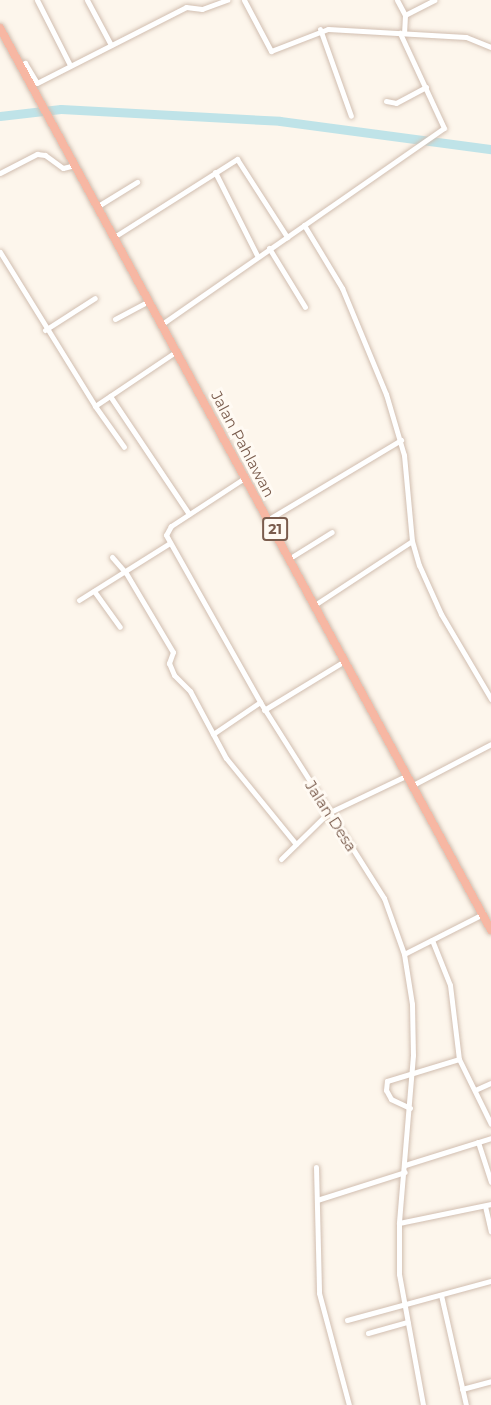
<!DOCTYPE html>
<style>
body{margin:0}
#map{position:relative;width:491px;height:1405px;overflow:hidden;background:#fdf6ec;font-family:Montserrat,sans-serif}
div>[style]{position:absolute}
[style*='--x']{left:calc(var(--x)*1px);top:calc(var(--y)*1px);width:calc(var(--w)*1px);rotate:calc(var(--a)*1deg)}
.river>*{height:9px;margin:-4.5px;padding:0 4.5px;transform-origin:4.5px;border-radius:4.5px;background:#bfe3e8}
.roads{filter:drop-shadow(0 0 2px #d1beb0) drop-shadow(0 0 2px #d1beb0)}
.minor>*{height:5px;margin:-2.5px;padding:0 2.5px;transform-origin:2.5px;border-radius:2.5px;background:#fff}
.highway>*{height:8px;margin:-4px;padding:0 4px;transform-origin:4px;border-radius:4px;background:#f7b7a3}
span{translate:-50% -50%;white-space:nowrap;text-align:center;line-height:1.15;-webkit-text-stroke:6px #fffaf3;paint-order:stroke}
.shield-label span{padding:2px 4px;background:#fffaf3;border:2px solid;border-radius:4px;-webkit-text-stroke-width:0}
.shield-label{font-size:14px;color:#7a5c4d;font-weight:700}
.street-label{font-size:15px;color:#7a5c4d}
</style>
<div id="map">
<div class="river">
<div style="--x:0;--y:116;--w:61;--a:-6.5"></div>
<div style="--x:61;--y:109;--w:219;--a:3.1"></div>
<div style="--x:280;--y:121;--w:213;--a:7.6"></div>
</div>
<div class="roads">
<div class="minor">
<div style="--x:37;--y:0;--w:73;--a:63.1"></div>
<div style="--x:87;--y:0;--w:51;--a:61.9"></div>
<div style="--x:244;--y:0;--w:58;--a:62.1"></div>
<div style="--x:271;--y:51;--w:61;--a:-21.1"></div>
<div style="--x:328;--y:29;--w:138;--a:3.3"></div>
<div style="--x:466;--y:37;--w:27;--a:22"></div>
<div style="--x:397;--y:0;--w:17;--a:62"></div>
<div style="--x:405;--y:15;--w:17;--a:93"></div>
<div style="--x:405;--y:15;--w:33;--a:-27"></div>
<div style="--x:320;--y:29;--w:92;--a:70.4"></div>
<div style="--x:20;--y:66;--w:6;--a:-31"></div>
<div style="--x:25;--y:63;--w:23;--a:59"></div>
<div style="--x:37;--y:83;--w:167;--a:-27"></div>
<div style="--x:186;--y:7;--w:16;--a:7"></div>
<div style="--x:202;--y:9;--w:27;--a:-20"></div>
<div style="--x:386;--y:101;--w:10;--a:11"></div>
<div style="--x:396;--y:103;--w:34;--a:-28"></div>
<div style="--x:215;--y:172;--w:93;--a:63.2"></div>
<div style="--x:0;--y:173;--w:42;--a:-27.2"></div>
<div style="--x:37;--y:154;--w:8;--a:7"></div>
<div style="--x:45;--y:155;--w:22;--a:36"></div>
<div style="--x:63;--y:168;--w:12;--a:-14"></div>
<div style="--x:98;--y:206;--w:46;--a:-31.6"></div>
<div style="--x:304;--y:225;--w:74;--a:58.9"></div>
<div style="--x:342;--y:288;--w:115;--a:67.5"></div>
<div style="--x:386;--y:394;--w:64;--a:73.6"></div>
<div style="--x:404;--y:455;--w:86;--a:84.7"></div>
<div style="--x:412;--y:541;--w:25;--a:74"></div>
<div style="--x:419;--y:565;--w:54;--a:65.8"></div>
<div style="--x:441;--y:614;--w:99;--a:59.5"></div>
<div style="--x:114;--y:237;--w:146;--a:-32.4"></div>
<div style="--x:237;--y:159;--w:93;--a:57.3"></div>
<div style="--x:269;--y:248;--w:69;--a:58.6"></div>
<div style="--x:0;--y:252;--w:181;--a:58.3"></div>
<div style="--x:95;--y:406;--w:99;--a:-33.9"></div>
<div style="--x:115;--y:319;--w:38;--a:-28"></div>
<div style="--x:162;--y:324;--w:343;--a:-34.8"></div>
<div style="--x:444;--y:128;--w:105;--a:-114.9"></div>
<div style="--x:45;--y:330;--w:59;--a:-32.6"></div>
<div style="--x:110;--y:396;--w:142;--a:56.2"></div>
<div style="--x:95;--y:406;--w:50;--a:54.7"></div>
<div style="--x:246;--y:477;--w:90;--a:146.8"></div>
<div style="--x:171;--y:526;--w:10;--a:119"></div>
<div style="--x:166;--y:535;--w:192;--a:60.6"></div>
<div style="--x:260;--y:702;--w:232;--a:57.7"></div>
<div style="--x:384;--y:898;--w:59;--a:70.3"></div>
<div style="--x:404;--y:954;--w:51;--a:80.9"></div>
<div style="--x:412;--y:1004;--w:51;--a:88.9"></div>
<div style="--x:413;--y:1055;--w:169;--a:94.8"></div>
<div style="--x:399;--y:1223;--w:51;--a:90"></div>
<div style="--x:399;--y:1274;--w:133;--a:79.6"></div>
<div style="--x:269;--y:519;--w:154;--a:-30.9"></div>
<div style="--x:112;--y:557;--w:21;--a:49"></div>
<div style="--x:126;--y:573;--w:92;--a:59.3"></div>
<div style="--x:173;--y:652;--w:12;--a:110"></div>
<div style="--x:169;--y:663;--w:13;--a:67"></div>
<div style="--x:174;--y:675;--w:23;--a:45"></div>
<div style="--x:190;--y:691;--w:76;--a:61.8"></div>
<div style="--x:226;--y:758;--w:111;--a:50.9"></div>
<div style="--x:290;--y:558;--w:49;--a:-31.8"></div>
<div style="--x:94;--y:591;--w:44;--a:54.2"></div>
<div style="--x:79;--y:600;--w:107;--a:-32.1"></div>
<div style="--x:313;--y:606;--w:118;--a:-33.3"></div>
<div style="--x:264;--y:710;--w:92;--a:-31.3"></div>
<div style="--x:213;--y:734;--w:57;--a:-34.2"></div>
<div style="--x:411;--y:786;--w:90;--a:-27.7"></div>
<div style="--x:281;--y:859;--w:66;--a:-44.4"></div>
<div style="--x:328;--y:813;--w:86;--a:-25.4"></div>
<div style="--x:432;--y:940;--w:48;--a:68.2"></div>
<div style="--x:450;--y:985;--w:75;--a:83.1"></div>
<div style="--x:404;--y:954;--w:89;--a:-26.9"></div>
<div style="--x:475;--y:1090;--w:17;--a:-24"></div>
<div style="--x:410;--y:1108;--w:21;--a:-155"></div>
<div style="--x:391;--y:1099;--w:10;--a:-119"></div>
<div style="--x:386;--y:1090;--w:9;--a:-84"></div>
<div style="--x:387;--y:1081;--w:75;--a:-17"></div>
<div style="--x:459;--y:1059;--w:72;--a:63.8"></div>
<div style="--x:478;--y:1142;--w:42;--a:72"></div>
<div style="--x:405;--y:1165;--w:90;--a:-17.4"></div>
<div style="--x:316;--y:1167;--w:126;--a:88.6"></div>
<div style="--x:319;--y:1293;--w:116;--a:75"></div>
<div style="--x:317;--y:1200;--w:92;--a:-17.7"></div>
<div style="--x:485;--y:1206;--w:26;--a:77"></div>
<div style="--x:399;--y:1223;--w:94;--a:-11.7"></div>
<div style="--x:441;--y:1295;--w:113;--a:77.2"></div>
<div style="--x:347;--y:1320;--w:149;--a:-15.2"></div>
<div style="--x:368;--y:1333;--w:41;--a:-15.8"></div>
<div style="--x:462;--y:1389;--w:30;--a:-15"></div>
</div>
<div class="highway">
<div style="--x:0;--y:28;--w:1027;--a:61.44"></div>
</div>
</div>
<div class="shield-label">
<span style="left:275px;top:529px">21</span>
</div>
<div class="street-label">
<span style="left:243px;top:444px;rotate:62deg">Jalan Pahlawan</span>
<span style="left:331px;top:816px;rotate:57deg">Jalan Desa</span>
</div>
</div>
